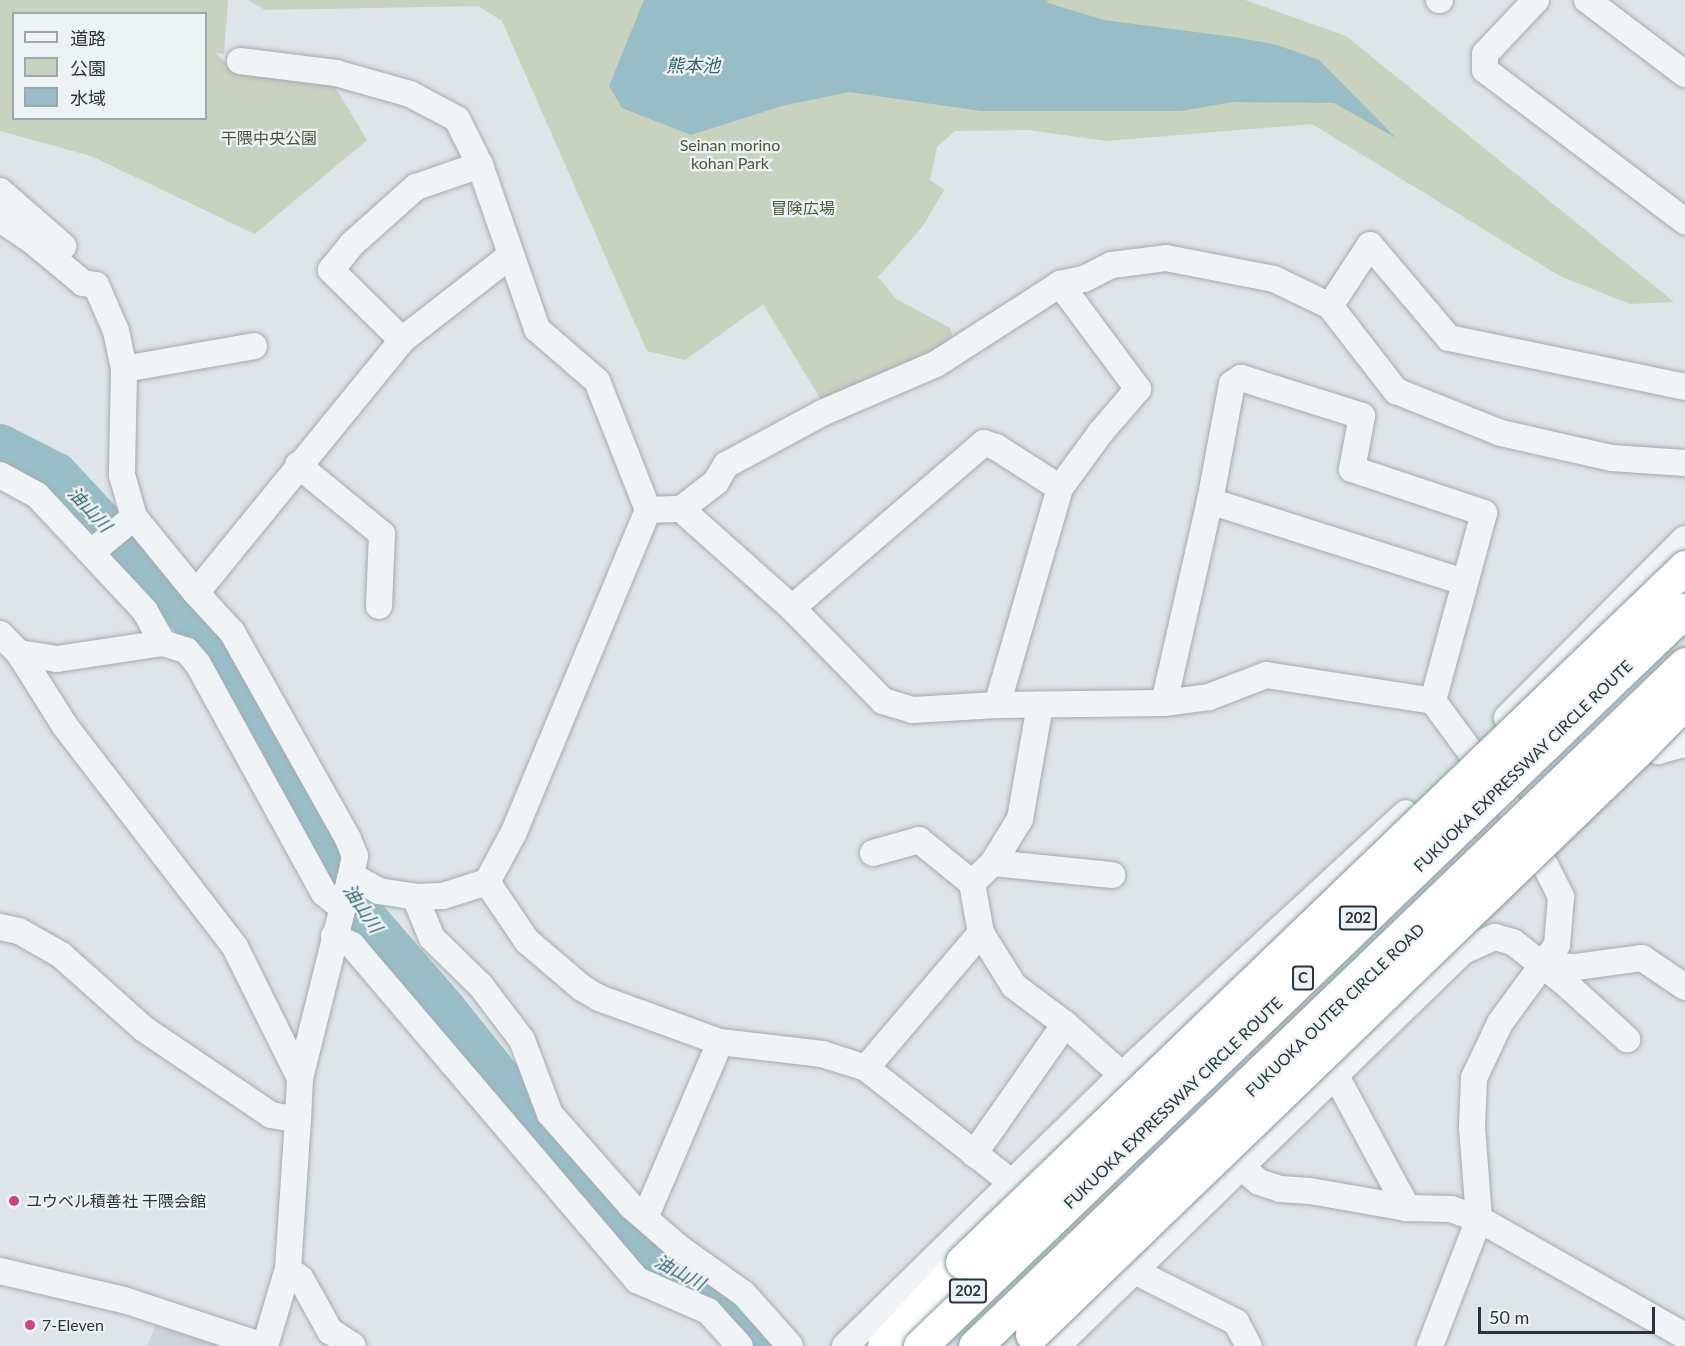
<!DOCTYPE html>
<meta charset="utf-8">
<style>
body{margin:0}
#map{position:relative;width:1685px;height:1346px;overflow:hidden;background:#dee4e7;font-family:Lato,"Noto Sans JP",sans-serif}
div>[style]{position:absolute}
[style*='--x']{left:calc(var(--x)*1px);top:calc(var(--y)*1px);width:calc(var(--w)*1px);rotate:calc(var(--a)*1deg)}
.built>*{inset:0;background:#ccd4d9}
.green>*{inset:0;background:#c9d1bf}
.water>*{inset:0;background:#99bdc7}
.river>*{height:42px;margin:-21px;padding:0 21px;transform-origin:21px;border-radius:21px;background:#99bdc7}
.roads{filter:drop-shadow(0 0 2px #a3acb1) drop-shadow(0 0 2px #a3acb1)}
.street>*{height:26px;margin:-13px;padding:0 13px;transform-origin:13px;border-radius:13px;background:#f0f4f6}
.highway>*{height:33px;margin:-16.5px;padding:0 16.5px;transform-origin:16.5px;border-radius:16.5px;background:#fff}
.bridges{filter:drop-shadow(0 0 2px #85969e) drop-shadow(0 0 2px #85969e)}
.highway-bridge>*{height:33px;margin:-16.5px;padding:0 16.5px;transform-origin:16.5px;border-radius:16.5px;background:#fff}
.dots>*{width:16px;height:16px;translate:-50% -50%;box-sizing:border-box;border:3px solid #edf3f5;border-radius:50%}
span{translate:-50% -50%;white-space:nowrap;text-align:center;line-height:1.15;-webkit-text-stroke:4.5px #edf3f5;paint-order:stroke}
.shield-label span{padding:2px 4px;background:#edf3f5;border:2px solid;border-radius:4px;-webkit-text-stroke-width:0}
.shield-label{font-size:15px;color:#27363e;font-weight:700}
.park-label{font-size:16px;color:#475935}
.street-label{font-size:16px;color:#27363e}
.poi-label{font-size:16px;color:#27363e}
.left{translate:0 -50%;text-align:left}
.water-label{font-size:18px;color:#326171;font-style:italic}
.legend{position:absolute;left:12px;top:12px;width:195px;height:108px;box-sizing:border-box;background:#edf3f5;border:2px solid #9ea7ac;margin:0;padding:8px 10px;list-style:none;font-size:18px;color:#27363e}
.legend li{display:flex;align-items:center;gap:12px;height:30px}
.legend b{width:30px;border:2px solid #9ea7ac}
.scale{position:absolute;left:1478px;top:1307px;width:177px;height:27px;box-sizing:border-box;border:3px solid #27363e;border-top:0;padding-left:8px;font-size:18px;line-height:21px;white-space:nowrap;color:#27363e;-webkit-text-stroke:4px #edf3f5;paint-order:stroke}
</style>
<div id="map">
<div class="built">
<div style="clip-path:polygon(158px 1320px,230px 1346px,147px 1346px)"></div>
</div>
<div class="green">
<div style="clip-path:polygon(evenodd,0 0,228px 0,224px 54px,216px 53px,225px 62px,332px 82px,367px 140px,255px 234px,91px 156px,0 131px,0 0,14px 14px,206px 14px,206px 118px,14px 118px,14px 14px)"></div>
<div style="clip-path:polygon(248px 0,1245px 0,1346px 36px,1674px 302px,1630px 304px,1560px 276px,1312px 124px,1107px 141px,1028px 130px,955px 131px,937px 147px,930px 180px,944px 190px,923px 226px,878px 277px,895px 298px,950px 328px,955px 345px,823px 403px,763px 304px,685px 360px,647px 351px,502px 21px,478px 6px,265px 10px)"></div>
</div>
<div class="water">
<div style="clip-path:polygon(644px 0,1047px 0,1048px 3px,1104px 20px,1241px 38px,1277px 45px,1319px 60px,1396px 138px,1334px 103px,1232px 102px,1182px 111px,981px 111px,849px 92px,782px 106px,691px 135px,622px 108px,609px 86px)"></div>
</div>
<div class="river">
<div style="--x:0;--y:445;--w:64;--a:27"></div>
<div style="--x:57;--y:474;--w:213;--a:47.1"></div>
<div style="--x:202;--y:630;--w:240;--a:59.7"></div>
<div style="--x:323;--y:837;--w:93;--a:61.8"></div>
<div style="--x:367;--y:919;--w:121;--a:49"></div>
<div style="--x:446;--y:1010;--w:261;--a:51.4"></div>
<div style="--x:609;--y:1214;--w:57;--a:45.7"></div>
<div style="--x:649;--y:1255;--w:72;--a:28"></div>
<div style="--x:713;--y:1289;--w:76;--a:48.7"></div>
</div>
<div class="roads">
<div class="street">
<div style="--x:1439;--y:0;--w:1;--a:0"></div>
<div style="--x:1536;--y:0;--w:74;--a:133.4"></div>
<div style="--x:1485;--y:54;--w:16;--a:90"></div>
<div style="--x:1485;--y:70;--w:251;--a:37.1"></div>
<div style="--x:1587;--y:0;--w:123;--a:37.1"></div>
<div style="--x:240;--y:61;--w:97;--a:7.1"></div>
<div style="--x:336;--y:73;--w:77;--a:15.8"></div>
<div style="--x:410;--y:94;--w:53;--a:28"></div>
<div style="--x:457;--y:119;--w:51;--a:63.4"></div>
<div style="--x:480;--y:165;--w:174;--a:70.8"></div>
<div style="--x:537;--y:329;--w:79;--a:40.9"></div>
<div style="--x:597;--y:381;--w:139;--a:68.4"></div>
<div style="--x:648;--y:510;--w:351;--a:112.6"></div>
<div style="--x:513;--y:834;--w:55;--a:118.4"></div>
<div style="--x:487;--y:882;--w:46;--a:162.3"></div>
<div style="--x:443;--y:896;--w:28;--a:178"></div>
<div style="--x:0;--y:191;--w:84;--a:41.1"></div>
<div style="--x:0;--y:219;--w:36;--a:34"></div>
<div style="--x:30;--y:239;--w:69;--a:39.7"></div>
<div style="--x:83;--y:283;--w:13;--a:9"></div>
<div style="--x:96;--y:285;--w:50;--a:66.5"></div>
<div style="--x:116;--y:331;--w:39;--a:78"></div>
<div style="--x:124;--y:369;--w:106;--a:91.1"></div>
<div style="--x:122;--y:475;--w:44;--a:74.1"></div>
<div style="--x:134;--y:517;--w:98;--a:50.8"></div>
<div style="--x:196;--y:593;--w:326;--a:-50.8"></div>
<div style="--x:402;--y:340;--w:137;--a:-37.9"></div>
<div style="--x:1330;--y:306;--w:73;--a:-56.7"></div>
<div style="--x:1370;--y:245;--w:122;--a:49.7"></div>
<div style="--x:1449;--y:338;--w:241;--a:11.7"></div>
<div style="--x:402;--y:340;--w:100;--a:-135.4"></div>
<div style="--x:331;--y:270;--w:33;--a:-51"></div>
<div style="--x:352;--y:244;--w:86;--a:-41.7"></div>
<div style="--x:416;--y:187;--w:68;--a:-19"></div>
<div style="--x:124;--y:369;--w:132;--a:-10"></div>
<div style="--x:298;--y:465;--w:109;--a:39.4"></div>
<div style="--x:382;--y:534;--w:72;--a:92.4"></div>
<div style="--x:0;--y:475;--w:42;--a:28.4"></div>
<div style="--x:37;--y:495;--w:158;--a:47"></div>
<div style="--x:145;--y:611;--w:37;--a:61"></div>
<div style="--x:163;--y:643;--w:107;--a:171.4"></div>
<div style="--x:57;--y:659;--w:38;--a:-171"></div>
<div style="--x:1210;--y:501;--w:267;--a:17.7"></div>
<div style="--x:681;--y:509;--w:149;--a:41.7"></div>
<div style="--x:792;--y:608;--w:130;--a:45.6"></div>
<div style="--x:883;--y:701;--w:31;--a:17"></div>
<div style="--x:913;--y:710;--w:84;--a:-3.4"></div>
<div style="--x:997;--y:705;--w:167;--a:-0.7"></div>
<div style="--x:1164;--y:703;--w:45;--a:-7.6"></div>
<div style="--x:1209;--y:697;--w:61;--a:-21.1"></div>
<div style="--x:1266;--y:675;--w:169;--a:8.8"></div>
<div style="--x:1433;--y:701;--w:104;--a:53.6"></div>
<div style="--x:1495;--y:785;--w:92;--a:57.9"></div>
<div style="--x:1544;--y:863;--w:38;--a:63"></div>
<div style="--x:1561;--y:897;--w:48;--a:94.8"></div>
<div style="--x:1557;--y:945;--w:97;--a:126.2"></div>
<div style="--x:1500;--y:1023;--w:61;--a:115.3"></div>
<div style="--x:1474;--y:1078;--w:49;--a:92.3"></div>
<div style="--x:1472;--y:1127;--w:92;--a:85.6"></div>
<div style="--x:1479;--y:1219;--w:136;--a:111.1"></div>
<div style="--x:648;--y:510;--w:33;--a:-2"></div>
<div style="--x:681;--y:509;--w:44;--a:-37.6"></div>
<div style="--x:716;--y:482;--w:20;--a:-60"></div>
<div style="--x:726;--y:465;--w:109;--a:-28.4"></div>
<div style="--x:822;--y:413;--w:124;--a:-23.3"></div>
<div style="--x:936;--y:364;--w:148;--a:-32.8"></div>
<div style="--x:1060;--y:284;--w:25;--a:-12"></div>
<div style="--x:1084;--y:279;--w:31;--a:-27"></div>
<div style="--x:1112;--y:265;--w:54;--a:-7.4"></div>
<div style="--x:1166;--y:258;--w:110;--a:11"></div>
<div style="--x:1274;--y:279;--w:62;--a:25.7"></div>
<div style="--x:1330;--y:306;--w:108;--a:52.2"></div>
<div style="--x:1396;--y:391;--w:113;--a:21.8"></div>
<div style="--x:1501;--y:433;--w:114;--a:12.7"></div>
<div style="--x:1612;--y:458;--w:73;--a:3.9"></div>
<div style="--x:92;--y:552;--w:55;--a:-39.8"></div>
<div style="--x:196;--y:593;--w:53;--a:47.3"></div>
<div style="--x:232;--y:632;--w:237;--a:60.7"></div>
<div style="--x:348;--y:839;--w:18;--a:68"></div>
<div style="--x:355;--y:856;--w:24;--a:102"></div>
<div style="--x:350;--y:879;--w:11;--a:10"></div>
<div style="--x:361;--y:881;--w:21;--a:29"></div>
<div style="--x:379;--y:891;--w:36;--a:9"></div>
<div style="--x:415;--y:897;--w:44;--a:67.5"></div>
<div style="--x:432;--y:938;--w:69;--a:44.4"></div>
<div style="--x:481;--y:986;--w:68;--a:52.8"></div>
<div style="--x:522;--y:1040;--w:79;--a:69.3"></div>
<div style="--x:550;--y:1114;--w:123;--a:48.6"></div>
<div style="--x:631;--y:1206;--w:62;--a:41.1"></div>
<div style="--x:678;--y:1247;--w:81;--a:35.5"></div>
<div style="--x:744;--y:1294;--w:69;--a:48.5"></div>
<div style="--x:792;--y:608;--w:253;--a:-40.7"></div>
<div style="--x:984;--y:443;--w:13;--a:18"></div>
<div style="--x:996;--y:447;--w:76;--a:32.6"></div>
<div style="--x:0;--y:634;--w:27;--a:45"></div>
<div style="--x:19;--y:653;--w:86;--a:57.8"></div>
<div style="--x:65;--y:726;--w:279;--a:52.4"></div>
<div style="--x:235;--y:947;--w:146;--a:63.6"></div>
<div style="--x:163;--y:643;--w:25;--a:18"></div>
<div style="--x:187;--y:651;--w:17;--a:50"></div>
<div style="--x:198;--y:664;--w:261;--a:61.2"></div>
<div style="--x:324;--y:893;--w:22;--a:39"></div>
<div style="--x:1164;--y:703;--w:207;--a:-77.2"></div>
<div style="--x:1210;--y:501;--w:119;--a:-79.4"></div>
<div style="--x:1232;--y:384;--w:11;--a:-34"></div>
<div style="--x:1241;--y:378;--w:127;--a:17.4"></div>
<div style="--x:1362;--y:416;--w:54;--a:100.7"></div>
<div style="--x:1352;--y:469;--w:139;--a:18.4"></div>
<div style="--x:1484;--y:513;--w:195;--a:105.2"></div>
<div style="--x:997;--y:705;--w:226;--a:-73.8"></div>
<div style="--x:1060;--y:488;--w:69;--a:-53.8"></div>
<div style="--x:1101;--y:432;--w:57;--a:-49.3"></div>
<div style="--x:1138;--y:389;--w:131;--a:-126.6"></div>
<div style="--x:1507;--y:718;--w:252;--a:-45.2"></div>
<div style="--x:1633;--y:730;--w:33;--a:40"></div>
<div style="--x:1658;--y:751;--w:23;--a:-15"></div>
<div style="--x:1680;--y:745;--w:7;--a:-45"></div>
<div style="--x:873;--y:853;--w:48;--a:-15.8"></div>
<div style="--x:919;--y:840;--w:68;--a:39.1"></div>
<div style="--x:972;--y:883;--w:51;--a:79.8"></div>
<div style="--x:981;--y:933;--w:62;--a:58.1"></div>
<div style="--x:1014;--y:986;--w:64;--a:36.7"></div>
<div style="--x:1065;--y:1024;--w:76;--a:41.8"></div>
<div style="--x:993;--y:863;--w:120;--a:5.8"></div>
<div style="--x:487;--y:882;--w:71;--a:55.9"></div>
<div style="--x:527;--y:941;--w:72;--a:40.5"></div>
<div style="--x:582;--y:988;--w:20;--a:30"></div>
<div style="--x:599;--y:998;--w:129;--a:20"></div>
<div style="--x:720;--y:1042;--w:103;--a:6.7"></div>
<div style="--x:822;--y:1054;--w:46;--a:17.7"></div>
<div style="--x:866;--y:1068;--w:186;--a:38.2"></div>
<div style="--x:972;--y:883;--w:29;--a:-44"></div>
<div style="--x:993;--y:863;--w:52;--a:-58.5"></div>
<div style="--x:1020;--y:819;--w:116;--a:-80"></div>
<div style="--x:0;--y:927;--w:19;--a:12"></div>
<div style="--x:19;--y:931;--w:48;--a:29.7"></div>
<div style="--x:61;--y:955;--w:111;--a:41.7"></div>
<div style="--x:144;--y:1029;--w:153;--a:34.1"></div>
<div style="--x:271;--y:1115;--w:27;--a:10"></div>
<div style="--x:298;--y:1120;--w:42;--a:-87.3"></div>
<div style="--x:300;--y:1078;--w:205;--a:-75.9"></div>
<div style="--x:334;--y:936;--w:20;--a:27"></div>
<div style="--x:352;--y:945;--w:440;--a:49.6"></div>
<div style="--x:637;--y:1280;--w:77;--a:23.6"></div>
<div style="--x:708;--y:1311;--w:47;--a:47.6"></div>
<div style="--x:1545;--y:965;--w:31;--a:4"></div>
<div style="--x:1576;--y:967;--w:67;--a:-7.8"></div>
<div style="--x:1642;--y:958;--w:52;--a:34"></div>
<div style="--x:866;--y:1068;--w:177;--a:-49.6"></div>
<div style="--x:1336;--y:1076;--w:150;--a:61.7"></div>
<div style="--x:974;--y:1154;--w:159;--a:-55"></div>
<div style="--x:1242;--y:1168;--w:22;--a:39"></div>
<div style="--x:1259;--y:1182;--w:22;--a:18"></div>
<div style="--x:1280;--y:1189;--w:30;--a:4"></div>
<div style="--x:1310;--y:1191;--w:98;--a:9.9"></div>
<div style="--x:1407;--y:1208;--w:44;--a:1.3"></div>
<div style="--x:1451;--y:1209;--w:30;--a:20"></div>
<div style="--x:1479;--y:1219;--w:237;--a:29.6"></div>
<div style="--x:645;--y:1218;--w:191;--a:-66.9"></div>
<div style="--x:288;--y:1269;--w:16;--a:38"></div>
<div style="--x:301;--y:1279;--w:60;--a:60.9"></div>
<div style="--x:330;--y:1331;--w:27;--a:33"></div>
<div style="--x:0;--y:1271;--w:127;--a:13.2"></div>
<div style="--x:124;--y:1300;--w:146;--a:18.3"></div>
<div style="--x:1136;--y:1272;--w:112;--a:26.6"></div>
<div style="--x:1236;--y:1322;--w:27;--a:62"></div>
<div style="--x:265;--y:1346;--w:80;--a:-73.4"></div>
<div style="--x:288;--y:1269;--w:149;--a:-86.2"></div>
<div style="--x:845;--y:1346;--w:388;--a:-44.4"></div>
<div style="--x:1122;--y:1075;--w:386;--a:-42.7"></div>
<div style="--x:1057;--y:1346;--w:566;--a:-44.21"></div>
<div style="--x:1463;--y:951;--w:35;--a:-24"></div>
<div style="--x:1495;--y:937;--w:19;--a:16"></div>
<div style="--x:1513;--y:942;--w:66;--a:38.3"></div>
<div style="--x:1565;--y:983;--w:84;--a:42.1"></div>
</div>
<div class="highway">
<div style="--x:884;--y:1346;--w:115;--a:-47.1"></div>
</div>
</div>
<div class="bridges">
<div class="highway-bridge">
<div style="--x:962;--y:1262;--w:1003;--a:-43.87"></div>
<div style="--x:1032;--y:1334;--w:837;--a:-43.94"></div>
<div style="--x:1635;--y:753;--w:71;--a:-45.6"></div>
<div style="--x:920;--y:1346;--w:1062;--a:-43.89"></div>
<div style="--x:975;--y:1346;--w:984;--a:-43.85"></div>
</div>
</div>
<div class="dots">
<div style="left:14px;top:1201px;background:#cc4381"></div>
<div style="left:30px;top:1325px;background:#cc4381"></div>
</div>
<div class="shield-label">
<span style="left:1358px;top:918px">202</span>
<span style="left:1303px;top:978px">C</span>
<span style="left:968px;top:1291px">202</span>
</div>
<div class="park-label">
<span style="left:269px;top:138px">干隈中央公園</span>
<span style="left:730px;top:154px">Seinan morino<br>kohan Park</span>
<span style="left:803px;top:208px">冒険広場</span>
</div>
<div class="street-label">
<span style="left:1523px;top:766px;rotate:-44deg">FUKUOKA EXPRESSWAY CIRCLE ROUTE</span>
<span style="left:1335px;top:1010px;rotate:-44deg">FUKUOKA OUTER CIRCLE ROAD</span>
<span style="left:1173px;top:1103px;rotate:-44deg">FUKUOKA EXPRESSWAY CIRCLE ROUTE</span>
</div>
<div class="poi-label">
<span class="left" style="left:26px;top:1201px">ユウベル積善社 干隈会館</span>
<span class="left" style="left:42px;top:1325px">7-Eleven</span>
</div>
<div class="water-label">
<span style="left:693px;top:65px">熊本池</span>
<span style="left:90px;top:509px;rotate:47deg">油山川</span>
<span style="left:363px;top:908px;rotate:56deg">油山川</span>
<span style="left:680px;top:1272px;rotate:28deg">油山川</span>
</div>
<ul class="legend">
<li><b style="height:8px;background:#f0f4f6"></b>道路</li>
<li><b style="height:16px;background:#c9d1bf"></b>公園</li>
<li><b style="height:16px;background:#99bdc7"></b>水域</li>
</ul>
<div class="scale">50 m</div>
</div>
